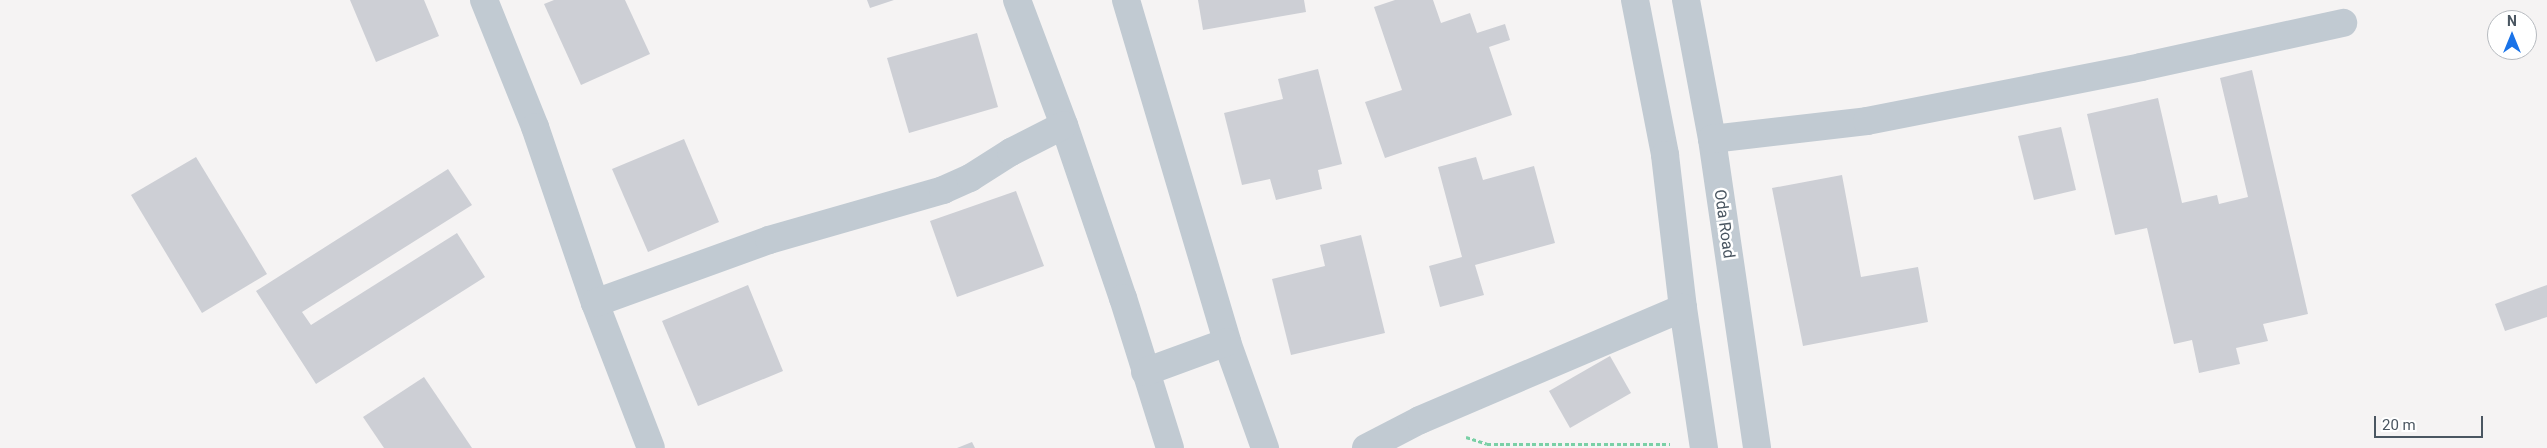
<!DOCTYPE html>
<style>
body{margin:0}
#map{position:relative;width:2547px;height:448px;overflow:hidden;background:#f5f3f3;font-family:Roboto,sans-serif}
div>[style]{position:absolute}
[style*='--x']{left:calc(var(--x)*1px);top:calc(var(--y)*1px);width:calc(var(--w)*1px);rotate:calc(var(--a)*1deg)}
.building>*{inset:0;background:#cdcfd5}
.path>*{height:3px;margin-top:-1.5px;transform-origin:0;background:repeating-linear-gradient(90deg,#7ad0a6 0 4px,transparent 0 6.5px)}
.minor>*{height:28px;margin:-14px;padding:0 14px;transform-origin:14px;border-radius:14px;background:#c1cad2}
span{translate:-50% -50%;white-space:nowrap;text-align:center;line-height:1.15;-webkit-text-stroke:5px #fff;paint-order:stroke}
.street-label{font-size:16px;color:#4a5661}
.north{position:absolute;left:2487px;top:10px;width:50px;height:50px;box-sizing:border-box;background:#fff;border:1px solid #b7bbc0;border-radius:50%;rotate:0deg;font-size:14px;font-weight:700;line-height:20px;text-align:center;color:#4a5661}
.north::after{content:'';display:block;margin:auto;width:18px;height:22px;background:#1a73e8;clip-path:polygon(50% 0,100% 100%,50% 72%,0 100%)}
.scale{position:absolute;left:2374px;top:416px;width:109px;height:22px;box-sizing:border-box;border:2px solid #4a5661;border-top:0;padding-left:6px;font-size:15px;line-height:18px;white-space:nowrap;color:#4a5661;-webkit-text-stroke:4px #fff;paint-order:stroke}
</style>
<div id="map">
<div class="building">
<div style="clip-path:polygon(350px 0,424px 0,439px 36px,376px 62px)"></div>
<div style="clip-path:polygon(554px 0,625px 0,650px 54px,581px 85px,544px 4px)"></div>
<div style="clip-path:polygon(867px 0,894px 0,870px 8px)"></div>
<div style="clip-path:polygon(1198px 0,1304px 0,1306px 12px,1203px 30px)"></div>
<div style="clip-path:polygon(1395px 0,1433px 0,1441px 23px,1470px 13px,1477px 33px,1505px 24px,1510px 40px,1489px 47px,1512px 115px,1385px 158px,1365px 102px,1402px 90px,1374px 7px)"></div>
<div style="clip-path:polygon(977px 33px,998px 107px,909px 133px,887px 58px)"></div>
<div style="clip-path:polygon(1318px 69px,1342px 164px,1318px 170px,1322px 189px,1276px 200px,1270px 179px,1242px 185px,1224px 113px,1283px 99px,1278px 79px)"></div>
<div style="clip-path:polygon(2252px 70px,2308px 314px,2263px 324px,2268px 341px,2236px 348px,2240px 364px,2199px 373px,2192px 340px,2174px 344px,2147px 228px,2115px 235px,2087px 114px,2158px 98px,2182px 203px,2217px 195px,2219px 204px,2248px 197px,2220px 78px)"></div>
<div style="clip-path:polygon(2061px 127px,2076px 190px,2034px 200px,2018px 136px)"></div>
<div style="clip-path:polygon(684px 139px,719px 222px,648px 252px,612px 169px)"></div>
<div style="clip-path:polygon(196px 157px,267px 274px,202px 313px,131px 195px)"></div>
<div style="clip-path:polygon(1476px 157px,1483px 180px,1534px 166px,1555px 243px,1475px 265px,1484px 295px,1440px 307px,1429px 266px,1462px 257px,1438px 167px)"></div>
<div style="clip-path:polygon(448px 169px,472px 205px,302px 312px,311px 325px,457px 233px,485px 277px,316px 384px,256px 291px)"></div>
<div style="clip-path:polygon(1842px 175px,1861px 277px,1918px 267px,1928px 322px,1803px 346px,1772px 188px)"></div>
<div style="clip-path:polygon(1016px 191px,1044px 266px,957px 297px,930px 221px)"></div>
<div style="clip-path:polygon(1361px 235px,1385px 333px,1291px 355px,1272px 279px,1325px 266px,1320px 245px)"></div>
<div style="clip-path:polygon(748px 285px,783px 371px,698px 406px,662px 321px)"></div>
<div style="clip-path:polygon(2547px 285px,2547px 317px,2505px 331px,2495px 304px)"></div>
<div style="clip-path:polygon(1610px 356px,1631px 393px,1570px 428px,1549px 391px)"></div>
<div style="clip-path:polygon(424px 377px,472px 448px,384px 448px,363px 417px)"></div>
<div style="clip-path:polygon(972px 442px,975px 448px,957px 448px)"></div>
</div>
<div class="path">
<div style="--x:1466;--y:437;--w:22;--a:18"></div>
<div style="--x:1487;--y:444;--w:183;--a:0"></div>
</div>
<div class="minor">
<div style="--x:484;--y:0;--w:137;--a:68.1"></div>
<div style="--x:535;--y:127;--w:186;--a:71.2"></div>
<div style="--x:595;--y:303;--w:155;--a:68.9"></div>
<div style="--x:1017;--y:0;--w:134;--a:69.4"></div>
<div style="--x:1064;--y:125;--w:183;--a:71.2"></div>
<div style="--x:1123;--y:298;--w:157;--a:72.6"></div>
<div style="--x:1126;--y:0;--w:357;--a:73.5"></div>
<div style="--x:1227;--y:342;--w:113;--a:70.3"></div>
<div style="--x:1635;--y:0;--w:158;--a:79"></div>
<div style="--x:1665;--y:155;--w:154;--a:83.3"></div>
<div style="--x:1683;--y:308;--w:142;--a:81.5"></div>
<div style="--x:1686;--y:0;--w:141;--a:79.4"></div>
<div style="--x:1712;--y:139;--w:312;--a:81.7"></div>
<div style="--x:1712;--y:139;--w:156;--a:-6.6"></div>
<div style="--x:1867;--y:121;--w:279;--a:-11.1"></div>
<div style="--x:2141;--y:67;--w:207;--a:-12.3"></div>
<div style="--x:595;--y:303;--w:185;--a:-19.9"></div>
<div style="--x:769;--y:240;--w:181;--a:-16"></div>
<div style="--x:943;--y:190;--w:30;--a:-24"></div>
<div style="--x:970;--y:178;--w:49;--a:-32.4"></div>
<div style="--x:1011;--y:152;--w:59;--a:-27"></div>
<div style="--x:1145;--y:372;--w:87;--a:-20.1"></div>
<div style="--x:1366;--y:448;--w:61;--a:-27.4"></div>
<div style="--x:1420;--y:420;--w:286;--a:-23.1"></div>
</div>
<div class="street-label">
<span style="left:1724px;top:224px;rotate:82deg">Oda Road</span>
</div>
<div class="north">N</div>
<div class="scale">20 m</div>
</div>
